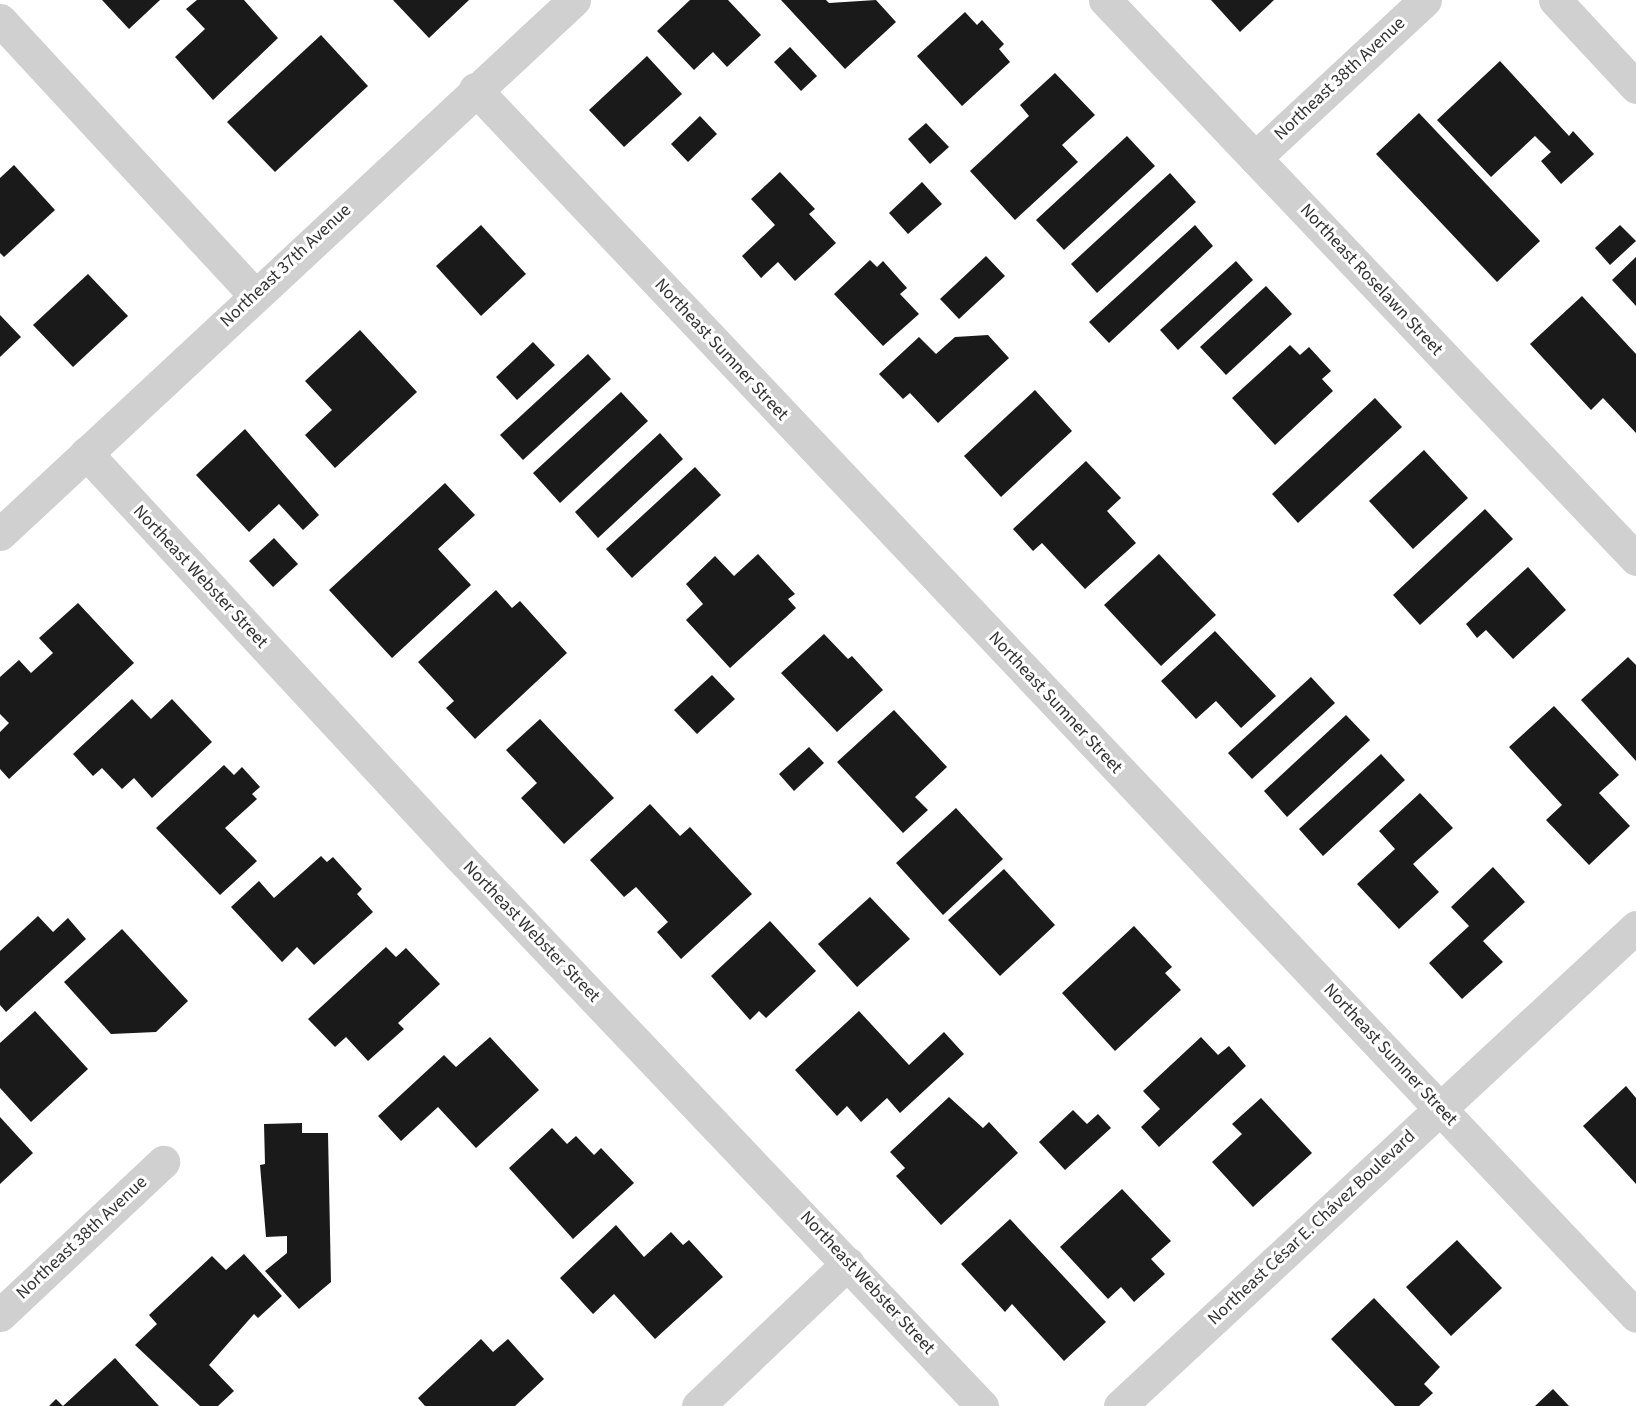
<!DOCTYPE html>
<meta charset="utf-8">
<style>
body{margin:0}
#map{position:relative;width:1636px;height:1406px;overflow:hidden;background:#fff;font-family:"Source Sans 3",sans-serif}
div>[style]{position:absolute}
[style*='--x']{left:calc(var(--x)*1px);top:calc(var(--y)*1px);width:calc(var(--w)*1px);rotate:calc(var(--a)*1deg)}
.building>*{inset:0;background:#1a1a1a}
.street>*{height:33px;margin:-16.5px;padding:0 16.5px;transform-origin:16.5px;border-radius:16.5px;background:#d0d0d0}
span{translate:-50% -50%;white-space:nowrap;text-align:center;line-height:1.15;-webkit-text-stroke:6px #fff;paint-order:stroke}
.street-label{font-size:18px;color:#333}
</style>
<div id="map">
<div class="building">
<div style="clip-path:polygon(102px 0,160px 0,129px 29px)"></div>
<div style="clip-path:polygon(197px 0,244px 0,278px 38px,213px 100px,175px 57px,205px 29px,186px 9px)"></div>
<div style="clip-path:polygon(393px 0,469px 0,429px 38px)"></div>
<div style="clip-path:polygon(690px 0,728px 0,761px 35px,727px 67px,713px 52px,694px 70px,657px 31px)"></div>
<div style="clip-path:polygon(781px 0,826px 0,829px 3px,876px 0,896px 22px,845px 69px)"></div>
<div style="clip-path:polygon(1211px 0,1274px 0,1240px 32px)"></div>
<div style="clip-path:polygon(965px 12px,977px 25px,982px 20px,1004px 44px,999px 49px,1010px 62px,962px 106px,917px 56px)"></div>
<div style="clip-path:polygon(321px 35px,368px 86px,275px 172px,227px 122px)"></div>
<div style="clip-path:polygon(790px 47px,817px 76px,801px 91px,774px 62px)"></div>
<div style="clip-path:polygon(647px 56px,682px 94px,624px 147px,589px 110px)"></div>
<div style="clip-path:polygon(1500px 61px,1569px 136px,1573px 131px,1594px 154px,1561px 184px,1541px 161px,1551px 152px,1535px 136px,1491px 177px,1437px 120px)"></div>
<div style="clip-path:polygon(1055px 73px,1095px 115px,1062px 145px,1078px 162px,1015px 220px,970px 171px,1029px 116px,1020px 105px)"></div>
<div style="clip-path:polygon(1419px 113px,1540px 241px,1497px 282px,1376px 154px)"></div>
<div style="clip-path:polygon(700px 116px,717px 134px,688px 162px,671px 144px)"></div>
<div style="clip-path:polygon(926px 123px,949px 147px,930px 164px,908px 139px)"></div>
<div style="clip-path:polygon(1127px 136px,1155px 166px,1064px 250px,1036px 220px)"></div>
<div style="clip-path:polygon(14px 165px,55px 210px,4px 257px,0 253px,0 178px)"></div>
<div style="clip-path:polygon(780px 172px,815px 209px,809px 214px,836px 243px,795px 281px,778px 262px,761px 278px,742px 256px,775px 225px,751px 199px)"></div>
<div style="clip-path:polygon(1170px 173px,1196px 202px,1097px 293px,1071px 264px)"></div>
<div style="clip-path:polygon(922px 182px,942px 204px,908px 234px,889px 213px)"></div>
<div style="clip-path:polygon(481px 225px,526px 274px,481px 316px,436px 266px)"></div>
<div style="clip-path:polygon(1195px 225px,1213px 246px,1109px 343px,1089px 322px)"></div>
<div style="clip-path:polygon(1620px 225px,1636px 241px,1610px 265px,1595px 248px)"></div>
<div style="clip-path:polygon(986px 256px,1005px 276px,959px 319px,940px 299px)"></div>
<div style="clip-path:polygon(1636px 257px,1636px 306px,1612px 280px)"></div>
<div style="clip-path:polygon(870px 260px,877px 267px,883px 261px,907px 288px,900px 294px,919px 314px,883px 346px,834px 294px)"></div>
<div style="clip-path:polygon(1236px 261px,1253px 280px,1178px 350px,1160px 330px)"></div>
<div style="clip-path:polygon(88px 274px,128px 316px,73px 367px,33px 325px)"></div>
<div style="clip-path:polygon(1266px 286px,1292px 314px,1226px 375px,1200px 347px)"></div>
<div style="clip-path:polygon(1582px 296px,1636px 354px,1636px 433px,1603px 398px,1591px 410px,1530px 344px)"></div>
<div style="clip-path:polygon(0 315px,21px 337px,0 357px)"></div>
<div style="clip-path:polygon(360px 330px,417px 392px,335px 468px,305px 435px,332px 410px,305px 381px)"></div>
<div style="clip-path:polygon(988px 335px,1009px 358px,938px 423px,910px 393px,903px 399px,879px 374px,919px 337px,936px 354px,955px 337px)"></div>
<div style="clip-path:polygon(533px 342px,555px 365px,517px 400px,496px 377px)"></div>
<div style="clip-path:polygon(1290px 345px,1300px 355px,1309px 347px,1331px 371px,1322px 379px,1333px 391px,1275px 445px,1232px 398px)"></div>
<div style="clip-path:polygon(588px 354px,611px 379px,523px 460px,500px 435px)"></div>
<div style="clip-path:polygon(1035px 390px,1072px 431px,1001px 497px,964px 456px)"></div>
<div style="clip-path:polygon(621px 392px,648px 421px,560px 503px,533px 473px)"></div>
<div style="clip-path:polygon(1375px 398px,1402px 427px,1298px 523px,1272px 494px)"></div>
<div style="clip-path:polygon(245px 429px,319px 515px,303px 530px,279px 504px,249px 532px,196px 475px)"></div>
<div style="clip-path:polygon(660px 433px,683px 459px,598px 538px,575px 512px)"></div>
<div style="clip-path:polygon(1424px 450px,1468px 498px,1413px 549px,1369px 501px)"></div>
<div style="clip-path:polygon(1086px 461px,1121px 498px,1107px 511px,1136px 543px,1085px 589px,1042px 543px,1033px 551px,1013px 529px)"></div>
<div style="clip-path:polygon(695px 467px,721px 495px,632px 578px,606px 549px)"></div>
<div style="clip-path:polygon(445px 483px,475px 515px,438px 549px,471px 585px,392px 658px,329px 590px)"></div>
<div style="clip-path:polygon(1485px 509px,1513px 539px,1420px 625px,1393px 595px)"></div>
<div style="clip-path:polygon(274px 538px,298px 564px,273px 587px,249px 561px)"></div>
<div style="clip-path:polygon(758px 554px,795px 594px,788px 599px,796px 608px,730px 668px,686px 620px,703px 604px,686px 584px,715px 556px,734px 576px)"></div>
<div style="clip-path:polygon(1159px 554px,1216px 615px,1161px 666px,1104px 605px)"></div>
<div style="clip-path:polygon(1528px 567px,1566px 610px,1513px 659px,1486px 630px,1477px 638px,1466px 624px)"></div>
<div style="clip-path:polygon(496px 590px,512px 608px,520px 601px,567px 653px,475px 739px,446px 708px,454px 701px,418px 662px)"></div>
<div style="clip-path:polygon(78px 603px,134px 663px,9px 779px,0 769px,0 732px,9px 723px,0 714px,0 677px,19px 660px,31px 673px,53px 653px,39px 638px)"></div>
<div style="clip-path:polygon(1215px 631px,1276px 696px,1241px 728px,1216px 701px,1196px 719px,1161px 681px)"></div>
<div style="clip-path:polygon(824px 634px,848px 659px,852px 656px,883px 690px,837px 732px,781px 673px)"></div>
<div style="clip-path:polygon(1628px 657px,1636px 665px,1636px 761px,1581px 700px)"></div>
<div style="clip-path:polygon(712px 675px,735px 699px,697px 734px,674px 710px)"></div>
<div style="clip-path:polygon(1311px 677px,1335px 703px,1252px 779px,1228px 753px)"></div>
<div style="clip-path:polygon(132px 699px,151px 719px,172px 699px,212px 742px,152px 798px,134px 778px,122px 789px,102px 768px,93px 776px,73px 754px)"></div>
<div style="clip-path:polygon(1554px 706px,1619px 775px,1599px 793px,1630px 826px,1589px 865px,1546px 820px,1562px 805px,1509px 747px)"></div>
<div style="clip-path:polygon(894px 710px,947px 767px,915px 797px,928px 810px,903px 833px,837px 762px)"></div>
<div style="clip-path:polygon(1346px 715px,1370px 740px,1287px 817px,1264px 791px)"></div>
<div style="clip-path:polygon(540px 719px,614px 798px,564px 844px,521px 798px,537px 783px,506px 750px)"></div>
<div style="clip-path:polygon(809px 747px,824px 763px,794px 791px,779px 774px)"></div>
<div style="clip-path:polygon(1381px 754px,1405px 780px,1323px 856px,1299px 829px)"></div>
<div style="clip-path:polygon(224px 765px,234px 775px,242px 767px,260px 787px,252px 794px,257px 799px,225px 828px,257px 861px,220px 895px,156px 828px)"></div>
<div style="clip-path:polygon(1420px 793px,1453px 828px,1413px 864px,1439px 892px,1399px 929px,1357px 884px,1395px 849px,1379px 831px)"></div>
<div style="clip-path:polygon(650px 804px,680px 836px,690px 827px,752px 894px,681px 959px,657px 932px,668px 922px,636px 887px,624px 897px,590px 860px)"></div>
<div style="clip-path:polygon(956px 808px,1003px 859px,943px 915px,896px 863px)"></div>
<div style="clip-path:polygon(321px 856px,327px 862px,333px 857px,362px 889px,357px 894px,373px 912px,314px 965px,297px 947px,282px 962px,231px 907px,259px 881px,274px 898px)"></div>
<div style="clip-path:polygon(1493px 867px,1525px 902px,1483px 941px,1503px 962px,1462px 999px,1429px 963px,1469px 926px,1451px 907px)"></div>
<div style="clip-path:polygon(1004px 869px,1055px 925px,1000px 976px,948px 920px)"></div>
<div style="clip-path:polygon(870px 897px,910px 939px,857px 987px,818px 944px)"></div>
<div style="clip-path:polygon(38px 916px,53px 932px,68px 918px,86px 939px,6px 1012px,0 1005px,0 951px)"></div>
<div style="clip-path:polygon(770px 921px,816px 971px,766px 1018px,759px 1011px,750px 1020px,711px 976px)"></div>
<div style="clip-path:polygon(1134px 926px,1172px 967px,1165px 973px,1181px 990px,1115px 1051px,1062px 993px)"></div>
<div style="clip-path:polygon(122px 929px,188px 1001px,156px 1032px,111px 1034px,64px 982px)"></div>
<div style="clip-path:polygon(386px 947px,396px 957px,406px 948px,440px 984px,398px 1023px,404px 1029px,368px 1061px,346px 1037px,335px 1047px,308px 1019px)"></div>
<div style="clip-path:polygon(35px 1011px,88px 1069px,31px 1122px,0 1088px,0 1043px)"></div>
<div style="clip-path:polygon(859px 1011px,909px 1065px,944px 1032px,964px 1054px,900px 1113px,887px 1098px,861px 1122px,847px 1106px,837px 1116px,795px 1070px)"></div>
<div style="clip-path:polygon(490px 1037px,539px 1090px,476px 1148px,438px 1107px,401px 1141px,378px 1116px,444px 1055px,456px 1067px)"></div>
<div style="clip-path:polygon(1201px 1037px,1218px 1055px,1229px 1046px,1246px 1066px,1159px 1147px,1141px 1127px,1160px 1109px,1143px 1091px)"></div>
<div style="clip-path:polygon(1626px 1086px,1636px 1098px,1636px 1184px,1583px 1126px)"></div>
<div style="clip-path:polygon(949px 1097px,983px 1128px,989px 1122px,1018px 1153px,941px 1225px,896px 1176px,905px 1168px,890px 1152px)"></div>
<div style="clip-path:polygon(1261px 1098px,1312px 1153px,1253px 1207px,1212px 1162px,1242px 1134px,1232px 1124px)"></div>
<div style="clip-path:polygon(1073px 1110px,1087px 1124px,1098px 1114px,1111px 1128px,1065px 1170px,1039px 1142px)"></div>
<div style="clip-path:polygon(0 1117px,33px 1153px,0 1184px)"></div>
<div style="clip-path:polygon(302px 1123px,302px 1133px,328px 1133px,331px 1282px,299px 1309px,265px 1271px,287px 1253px,287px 1236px,266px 1237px,260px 1165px,265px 1164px,264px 1124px)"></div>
<div style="clip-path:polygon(552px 1128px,567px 1144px,576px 1136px,594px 1155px,601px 1148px,634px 1183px,573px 1239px,509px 1168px)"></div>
<div style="clip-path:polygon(1122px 1189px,1171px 1241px,1151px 1259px,1165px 1274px,1134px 1302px,1121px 1287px,1108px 1299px,1060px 1247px)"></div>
<div style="clip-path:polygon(1010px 1219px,1106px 1322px,1064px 1361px,1012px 1304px,1005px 1312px,961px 1264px)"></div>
<div style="clip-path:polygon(616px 1225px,644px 1257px,671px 1232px,683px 1245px,689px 1240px,723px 1277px,655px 1339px,614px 1294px,593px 1314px,560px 1278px)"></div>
<div style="clip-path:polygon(1457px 1240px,1502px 1288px,1451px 1336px,1406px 1287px)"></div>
<div style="clip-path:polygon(244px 1254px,282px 1296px,258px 1318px,254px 1314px,209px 1365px,234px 1391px,218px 1406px,200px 1406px,135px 1345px,157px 1324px,149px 1315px,212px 1256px,226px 1270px)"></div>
<div style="clip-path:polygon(1374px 1298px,1440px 1367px,1424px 1384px,1433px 1393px,1419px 1406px,1395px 1406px,1331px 1339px)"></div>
<div style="clip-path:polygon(481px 1339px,493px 1352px,508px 1339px,544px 1379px,515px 1406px,425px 1406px,418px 1398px)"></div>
<div style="clip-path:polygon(115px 1358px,159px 1406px,49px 1406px,56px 1399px,63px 1406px)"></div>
<div style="clip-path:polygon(1553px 1389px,1569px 1406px,1535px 1406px)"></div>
</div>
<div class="street">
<div style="--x:1105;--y:0;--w:771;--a:46.47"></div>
<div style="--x:1555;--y:0;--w:119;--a:47"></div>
<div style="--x:0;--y:20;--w:375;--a:47.2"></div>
<div style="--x:475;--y:89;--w:1689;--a:46.58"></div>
<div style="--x:1255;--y:158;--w:232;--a:-42.9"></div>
<div style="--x:86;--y:453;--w:549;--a:47.21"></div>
<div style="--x:459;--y:856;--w:759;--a:46.44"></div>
<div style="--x:0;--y:534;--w:784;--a:-42.93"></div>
<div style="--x:0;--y:1315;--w:224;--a:-43.2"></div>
<div style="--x:698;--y:1406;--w:207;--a:-43.6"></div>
<div style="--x:1120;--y:1406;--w:704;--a:-42.87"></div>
</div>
<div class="street-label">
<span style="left:1340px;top:79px;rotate:-43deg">Northeast 38th Avenue</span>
<span style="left:286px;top:266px;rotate:-43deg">Northeast 37th Avenue</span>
<span style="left:1371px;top:280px;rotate:47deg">Northeast Roselawn Street</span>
<span style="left:721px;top:350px;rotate:47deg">Northeast Sumner Street</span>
<span style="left:200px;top:577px;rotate:47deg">Northeast Webster Street</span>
<span style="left:1055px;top:703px;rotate:47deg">Northeast Sumner Street</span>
<span style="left:531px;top:932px;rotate:46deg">Northeast Webster Street</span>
<span style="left:1390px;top:1055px;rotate:47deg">Northeast Sumner Street</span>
<span style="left:1312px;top:1228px;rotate:-43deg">Northeast César E. Chávez Boulevard</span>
<span style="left:82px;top:1238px;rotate:-43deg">Northeast 38th Avenue</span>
<span style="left:867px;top:1283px;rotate:47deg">Northeast Webster Street</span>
</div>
</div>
